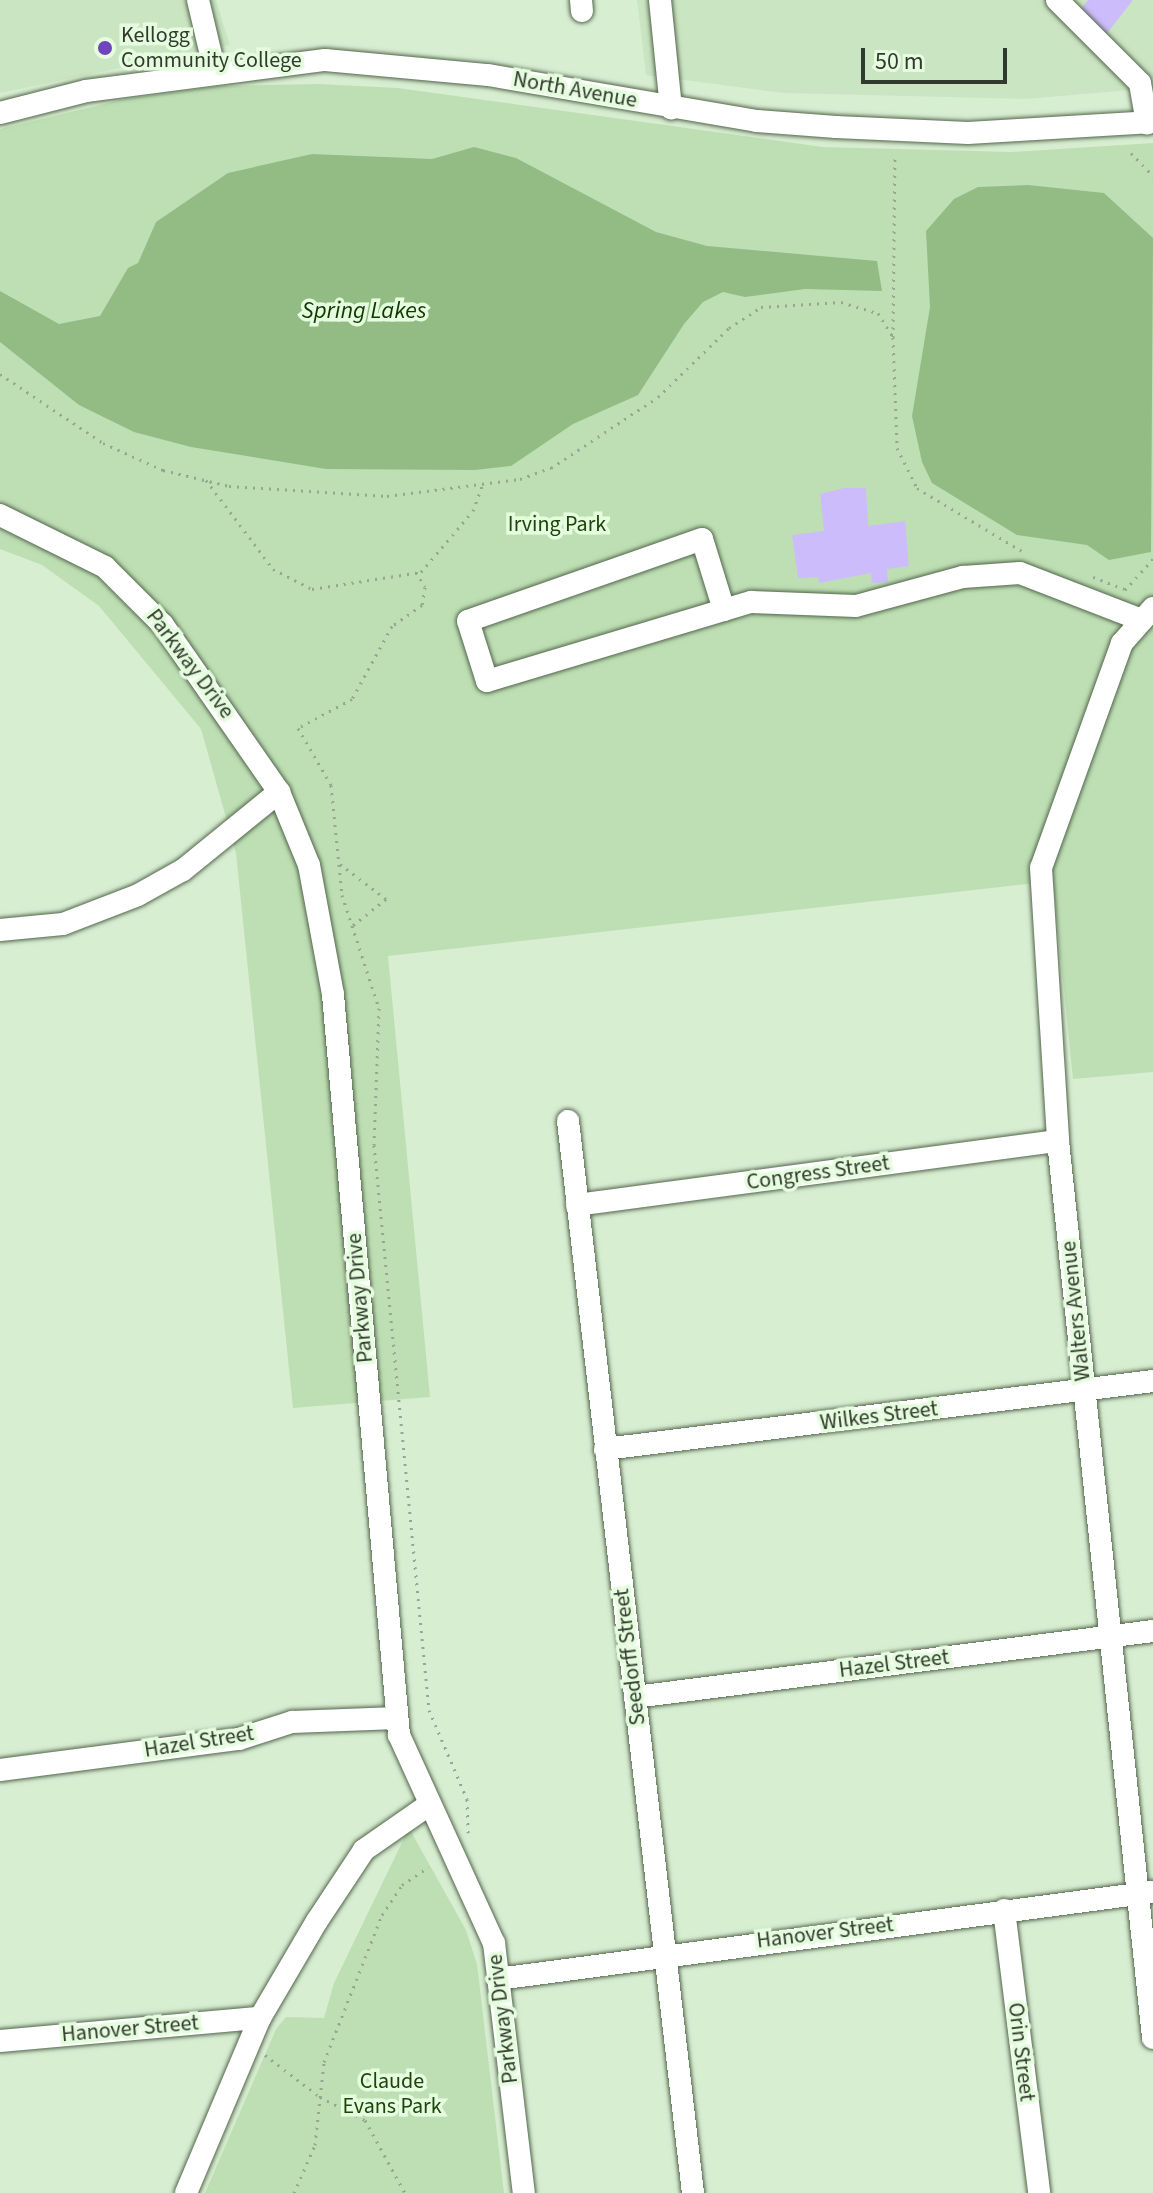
<!DOCTYPE html>
<style>
body{margin:0}
#map{position:relative;width:1153px;height:2193px;overflow:hidden;background:#d8eed1;font-family:"Source Sans 3",sans-serif}
div>[style]{position:absolute}
[style*='--x']{left:calc(var(--x)*1px);top:calc(var(--y)*1px);width:calc(var(--w)*1px);rotate:calc(var(--a)*1deg)}
.built>*{inset:0;background:#cae5c2}
.green>*{inset:0;background:#bedfb4}
.water>*{inset:0;background:#92bc84}
.building>*{inset:0;background:#cdbcfc}
.path>*{height:3px;margin-top:-1.5px;transform-origin:0;background:repeating-linear-gradient(90deg,#96a791 0 2px,transparent 0 8px)}
.roads{filter:drop-shadow(0 0 2px #53664d) drop-shadow(0 0 2px #53664d)}
.minor>*{height:22px;margin:-11px;padding:0 11px;transform-origin:11px;border-radius:11px;background:#fff}
.dots>*{width:22px;height:22px;translate:-50% -50%;box-sizing:border-box;border:4px solid #e5fcde;border-radius:50%}
span{translate:-50% -50%;white-space:nowrap;text-align:center;line-height:1.15;-webkit-text-stroke:7px #e5fcde;paint-order:stroke}
.poi-label{font-size:22px;color:#313a2e}
.left{translate:0 -50%;text-align:left}
.street-label{font-size:22px;color:#313a2e}
.park-label{font-size:22px;color:#1d450b}
.water-label{font-size:24px;color:#0f3800;font-style:italic}
.scale{position:absolute;left:861px;top:48px;width:146px;height:36px;box-sizing:border-box;border:4px solid #313a2e;border-top:0;padding-left:10px;font-size:24px;line-height:28px;white-space:nowrap;color:#313a2e;-webkit-text-stroke:6px #e5fcde;paint-order:stroke}
</style>
<div id="map">
<div class="built">
<div style="clip-path:polygon(0 0,216px 0,230px 45px,0 93px)"></div>
<div style="clip-path:polygon(637px 0,1153px 0,1153px 88px,1026px 99px,784px 93px,646px 75px)"></div>
</div>
<div class="green">
<div style="clip-path:polygon(319px 84px,398px 88px,823px 147px,1012px 152px,1153px 143px,1153px 1072px,1073px 1079px,1053px 881px,388px 956px,430px 1397px,293px 1408px,236px 853px,201px 729px,99px 606px,42px 565px,0 549px,0 129px,125px 99px,220px 86px)"></div>
<div style="clip-path:polygon(409px 1828px,466px 1930px,477px 1964px,504px 2193px,205px 2193px,276px 2029px,286px 2017px,324px 2018px,334px 1983px)"></div>
</div>
<div class="water">
<div style="clip-path:polygon(474px 147px,516px 158px,656px 232px,707px 246px,877px 261px,882px 291px,805px 289px,745px 297px,723px 292px,703px 302px,684px 324px,638px 395px,573px 424px,511px 466px,475px 470px,326px 469px,191px 447px,134px 432px,79px 405px,0 342px,0 291px,59px 324px,100px 316px,128px 268px,138px 263px,156px 222px,228px 173px,312px 154px,432px 159px)"></div>
<div style="clip-path:polygon(1028px 185px,1104px 193px,1153px 238px,1151px 552px,1109px 560px,1087px 545px,1017px 535px,932px 483px,922px 462px,912px 416px,930px 307px,926px 231px,954px 199px,978px 187px)"></div>
</div>
<div class="building">
<div style="clip-path:polygon(1088px 0,1133px 0,1104px 37px,1077px 14px)"></div>
<div style="clip-path:polygon(844px 488px,866px 488px,868px 526px,905px 521px,909px 566px,887px 569px,888px 582px,872px 583px,871px 573px,819px 583px,818px 577px,798px 578px,792px 535px,824px 531px,820px 494px)"></div>
</div>
<div class="path">
<div style="--x:1131;--y:153;--w:32;--a:46"></div>
<div style="--x:893;--y:337;--w:180;--a:-89.4"></div>
<div style="--x:0;--y:374;--w:124;--a:33.8"></div>
<div style="--x:103;--y:443;--w:66;--a:24.2"></div>
<div style="--x:163;--y:470;--w:68;--a:13.6"></div>
<div style="--x:229;--y:486;--w:158;--a:3.6"></div>
<div style="--x:387;--y:496;--w:134;--a:-7.3"></div>
<div style="--x:520;--y:479;--w:33;--a:-20"></div>
<div style="--x:551;--y:468;--w:128;--a:-33.6"></div>
<div style="--x:658;--y:397;--w:99;--a:-44.2"></div>
<div style="--x:729;--y:328;--w:38;--a:-33"></div>
<div style="--x:761;--y:307;--w:80;--a:-3.6"></div>
<div style="--x:841;--y:302;--w:39;--a:17"></div>
<div style="--x:878;--y:313;--w:28;--a:58"></div>
<div style="--x:893;--y:337;--w:111;--a:87.9"></div>
<div style="--x:897;--y:448;--w:45;--a:63.4"></div>
<div style="--x:917;--y:488;--w:122;--a:31"></div>
<div style="--x:206;--y:480;--w:111;--a:53"></div>
<div style="--x:273;--y:569;--w:44;--a:27.1"></div>
<div style="--x:312;--y:589;--w:110;--a:-8.9"></div>
<div style="--x:421;--y:572;--w:80;--a:-49.6"></div>
<div style="--x:473;--y:511;--w:27;--a:-70"></div>
<div style="--x:416;--y:572;--w:17;--a:59"></div>
<div style="--x:425;--y:587;--w:18;--a:99"></div>
<div style="--x:422;--y:605;--w:37;--a:145"></div>
<div style="--x:392;--y:626;--w:83;--a:118.7"></div>
<div style="--x:352;--y:699;--w:61;--a:151.8"></div>
<div style="--x:298;--y:728;--w:66;--a:59.9"></div>
<div style="--x:331;--y:785;--w:111;--a:84.3"></div>
<div style="--x:342;--y:895;--w:119;--a:71.9"></div>
<div style="--x:379;--y:1008;--w:137;--a:92.1"></div>
<div style="--x:374;--y:1145;--w:568;--a:84.44"></div>
<div style="--x:429;--y:1710;--w:97;--a:66.9"></div>
<div style="--x:467;--y:1799;--w:34;--a:88"></div>
<div style="--x:1093;--y:577;--w:34;--a:21"></div>
<div style="--x:1125;--y:590;--w:42;--a:-47.9"></div>
<div style="--x:340;--y:864;--w:58;--a:37.3"></div>
<div style="--x:386;--y:899;--w:43;--a:141.5"></div>
<div style="--x:265;--y:2055;--w:69;--a:37.4"></div>
<div style="--x:320;--y:2097;--w:51;--a:27.1"></div>
<div style="--x:365;--y:2120;--w:83;--a:61.3"></div>
<div style="--x:294;--y:2193;--w:52;--a:-66.4"></div>
<div style="--x:315;--y:2145;--w:83;--a:-83.8"></div>
<div style="--x:324;--y:2062;--w:158;--a:-68.5"></div>
<div style="--x:382;--y:1915;--w:36;--a:-56"></div>
<div style="--x:402;--y:1885;--w:32;--a:-34"></div>
</div>
<div class="roads">
<div class="minor">
<div style="--x:198;--y:0;--w:74;--a:76.7"></div>
<div style="--x:581;--y:0;--w:11;--a:85"></div>
<div style="--x:660;--y:0;--w:109;--a:84.2"></div>
<div style="--x:1057;--y:0;--w:117;--a:45"></div>
<div style="--x:1140;--y:83;--w:41;--a:80.1"></div>
<div style="--x:0;--y:113;--w:89;--a:-14.3"></div>
<div style="--x:86;--y:91;--w:241;--a:-7.4"></div>
<div style="--x:325;--y:60;--w:164;--a:5.3"></div>
<div style="--x:488;--y:75;--w:273;--a:9.7"></div>
<div style="--x:757;--y:121;--w:79;--a:4.3"></div>
<div style="--x:836;--y:127;--w:132;--a:2.6"></div>
<div style="--x:968;--y:133;--w:185;--a:-3.4"></div>
<div style="--x:0;--y:515;--w:117;--a:26.3"></div>
<div style="--x:105;--y:567;--w:82;--a:45"></div>
<div style="--x:163;--y:625;--w:203;--a:55.2"></div>
<div style="--x:279;--y:792;--w:79;--a:67.7"></div>
<div style="--x:309;--y:865;--w:132;--a:79.5"></div>
<div style="--x:333;--y:995;--w:743;--a:84.9"></div>
<div style="--x:399;--y:1735;--w:229;--a:65.5"></div>
<div style="--x:494;--y:1943;--w:252;--a:83.2"></div>
<div style="--x:1153;--y:608;--w:47;--a:131.5"></div>
<div style="--x:1122;--y:643;--w:239;--a:109.8"></div>
<div style="--x:1041;--y:868;--w:274;--a:86.4"></div>
<div style="--x:1058;--y:1141;--w:902;--a:83.95"></div>
<div style="--x:724;--y:610;--w:74;--a:-107.2"></div>
<div style="--x:702;--y:539;--w:248;--a:160.7"></div>
<div style="--x:468;--y:621;--w:63;--a:72.4"></div>
<div style="--x:487;--y:681;--w:276;--a:-16.7"></div>
<div style="--x:751;--y:602;--w:105;--a:2.2"></div>
<div style="--x:856;--y:606;--w:111;--a:-15.2"></div>
<div style="--x:963;--y:577;--w:57;--a:-4"></div>
<div style="--x:1020;--y:573;--w:131;--a:21.1"></div>
<div style="--x:0;--y:930;--w:63;--a:-5.4"></div>
<div style="--x:63;--y:924;--w:80;--a:-21.1"></div>
<div style="--x:138;--y:895;--w:51;--a:-29.1"></div>
<div style="--x:183;--y:870;--w:124;--a:-39.1"></div>
<div style="--x:568;--y:1121;--w:1079;--a:83.35"></div>
<div style="--x:577;--y:1205;--w:485;--a:-7.6"></div>
<div style="--x:605;--y:1449;--w:552;--a:-7.07"></div>
<div style="--x:635;--y:1697;--w:522;--a:-7.26"></div>
<div style="--x:0;--y:1770;--w:241;--a:-7.4"></div>
<div style="--x:239;--y:1739;--w:56;--a:-17.8"></div>
<div style="--x:292;--y:1722;--w:105;--a:-2.2"></div>
<div style="--x:1004;--y:1910;--w:285;--a:82.9"></div>
<div style="--x:498;--y:1979;--w:661;--a:-7.57"></div>
<div style="--x:0;--y:2041;--w:261;--a:-5.1"></div>
<div style="--x:186;--y:2193;--w:190;--a:-67.1"></div>
<div style="--x:260;--y:2018;--w:113;--a:-59.6"></div>
<div style="--x:317;--y:1921;--w:85;--a:-56.5"></div>
<div style="--x:364;--y:1850;--w:77;--a:-34.9"></div>
</div>
</div>
<div class="dots">
<div style="left:105px;top:48px;background:#7144bc"></div>
</div>
<div class="poi-label">
<span class="left" style="left:121px;top:48px">Kellogg<br>Community College</span>
</div>
<div class="street-label">
<span style="left:575px;top:90px;rotate:10deg">North Avenue</span>
<span style="left:190px;top:664px;rotate:53deg">Parkway Drive</span>
<span style="left:818px;top:1173px;rotate:-8deg">Congress Street</span>
<span style="left:360px;top:1298px;rotate:-95deg">Parkway Drive</span>
<span style="left:1076px;top:1311px;rotate:-96deg">Walters Avenue</span>
<span style="left:879px;top:1416px;rotate:-7deg">Wilkes Street</span>
<span style="left:630px;top:1657px;rotate:-97deg">Seedorff Street</span>
<span style="left:894px;top:1664px;rotate:-7deg">Hazel Street</span>
<span style="left:199px;top:1742px;rotate:-9deg">Hazel Street</span>
<span style="left:825px;top:1933px;rotate:-7deg">Hanover Street</span>
<span style="left:503px;top:2019px;rotate:-97deg">Parkway Drive</span>
<span style="left:130px;top:2029px;rotate:-5deg">Hanover Street</span>
<span style="left:1021px;top:2052px;rotate:83deg">Orin Street</span>
</div>
<div class="park-label">
<span style="left:557px;top:525px">Irving Park</span>
<span style="left:392px;top:2094px">Claude<br>Evans Park</span>
</div>
<div class="water-label">
<span style="left:364px;top:311px">Spring Lakes</span>
</div>
<div class="scale">50 m</div>
</div>
